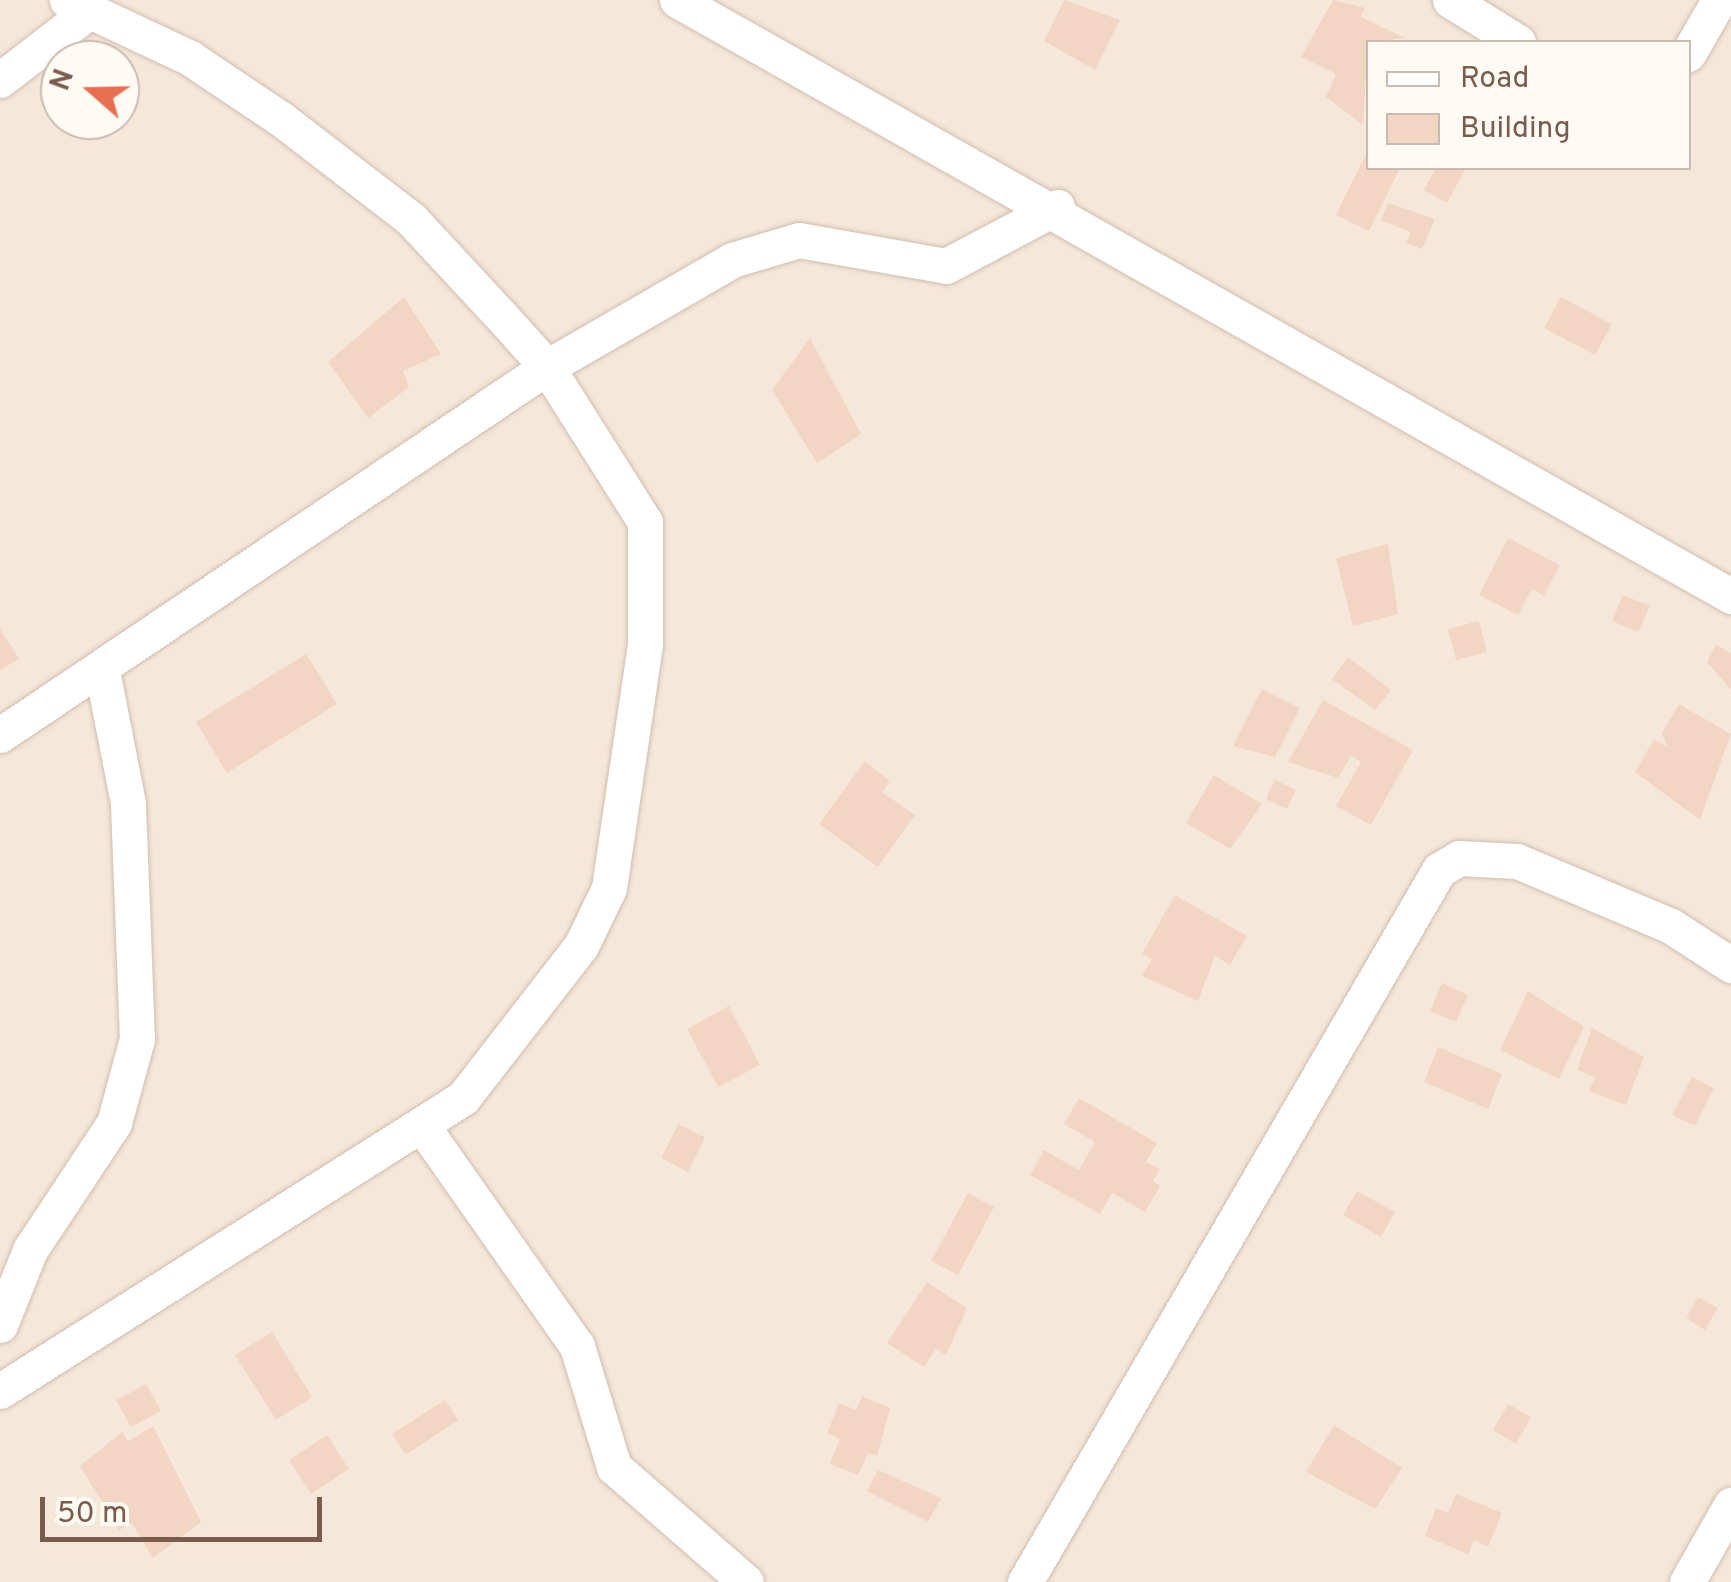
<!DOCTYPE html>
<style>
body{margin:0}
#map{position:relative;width:1731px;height:1582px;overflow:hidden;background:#fdf6ec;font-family:Overpass,sans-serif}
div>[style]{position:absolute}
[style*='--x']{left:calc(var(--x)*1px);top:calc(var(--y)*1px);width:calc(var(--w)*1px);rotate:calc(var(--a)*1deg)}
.residential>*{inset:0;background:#f5e8da}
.building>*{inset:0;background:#f3d5c3}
.roads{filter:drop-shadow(0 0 2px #d1beb0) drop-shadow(0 0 2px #d1beb0)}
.street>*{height:35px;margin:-17.5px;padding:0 17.5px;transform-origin:17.5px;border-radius:17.5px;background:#fff}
span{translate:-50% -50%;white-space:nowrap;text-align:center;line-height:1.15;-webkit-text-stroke:8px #fffaf3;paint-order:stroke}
.legend{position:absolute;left:1366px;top:40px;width:325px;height:130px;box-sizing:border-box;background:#fffaf3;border:2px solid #cabbb1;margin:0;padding:12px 18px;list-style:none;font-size:30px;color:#7a5c4d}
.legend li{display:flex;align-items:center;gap:20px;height:50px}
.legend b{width:50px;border:2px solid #cabbb1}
.north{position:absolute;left:40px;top:40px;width:100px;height:100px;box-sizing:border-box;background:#fffaf3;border:2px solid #cabbb1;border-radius:50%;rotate:290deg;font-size:28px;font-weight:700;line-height:40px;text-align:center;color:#7a5c4d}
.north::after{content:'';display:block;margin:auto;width:35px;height:45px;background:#e76f51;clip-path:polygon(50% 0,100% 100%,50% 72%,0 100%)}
.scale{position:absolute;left:40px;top:1497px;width:282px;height:45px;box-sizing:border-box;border:5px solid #7a5c4d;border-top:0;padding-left:12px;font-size:30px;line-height:35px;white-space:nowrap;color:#7a5c4d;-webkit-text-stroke:8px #fffaf3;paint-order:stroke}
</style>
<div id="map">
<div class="residential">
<div style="clip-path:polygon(evenodd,0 0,1731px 0,1731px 1582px,0 1582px,0 0,1368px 42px,1688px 42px,1688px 168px,1368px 168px,1368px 42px,0 0,60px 60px,120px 60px,120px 120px,60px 120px,60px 60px)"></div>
</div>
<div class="building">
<div style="clip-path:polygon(1064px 0,1120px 20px,1095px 70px,1044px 41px)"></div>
<div style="clip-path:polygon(1333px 0,1365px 8px,1361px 17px,1405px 38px,1368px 42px,1363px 125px,1326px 97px,1336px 74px,1301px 57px)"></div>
<div style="clip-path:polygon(1368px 150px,1368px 168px,1400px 168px,1369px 231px,1336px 215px)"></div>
<div style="clip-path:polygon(1436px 168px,1466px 168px,1447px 203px,1424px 190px)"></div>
<div style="clip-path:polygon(1388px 203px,1435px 219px,1422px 249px,1406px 243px,1411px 232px,1381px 220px)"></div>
<div style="clip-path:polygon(404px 297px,441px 354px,403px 371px,409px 387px,368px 418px,328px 362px)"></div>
<div style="clip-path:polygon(1561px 297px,1612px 324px,1595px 355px,1544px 328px)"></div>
<div style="clip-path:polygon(810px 338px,861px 434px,817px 463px,772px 390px)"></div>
<div style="clip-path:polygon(1508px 538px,1560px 565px,1544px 596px,1532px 589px,1518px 615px,1479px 595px)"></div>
<div style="clip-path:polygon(1388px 544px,1398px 614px,1353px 626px,1336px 558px)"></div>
<div style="clip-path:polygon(1623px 595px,1650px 606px,1638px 632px,1612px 621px)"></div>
<div style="clip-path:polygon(1479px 621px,1487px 652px,1456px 660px,1448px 629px)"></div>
<div style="clip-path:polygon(0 629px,19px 659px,0 670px)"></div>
<div style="clip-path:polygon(1716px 645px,1731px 653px,1731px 690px,1707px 662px)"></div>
<div style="clip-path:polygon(306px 654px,337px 704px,227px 773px,196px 722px)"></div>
<div style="clip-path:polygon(1348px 657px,1391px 690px,1375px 710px,1332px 679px)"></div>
<div style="clip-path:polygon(1262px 689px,1300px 708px,1275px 757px,1233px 746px)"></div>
<div style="clip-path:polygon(1323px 700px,1413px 750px,1371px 825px,1336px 806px,1361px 762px,1351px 756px,1338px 778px,1288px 762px)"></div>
<div style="clip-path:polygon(1679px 704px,1731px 734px,1700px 820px,1635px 772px,1654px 739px,1667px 746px,1662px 733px)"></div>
<div style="clip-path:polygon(865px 761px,890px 781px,882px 792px,915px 815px,878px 867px,819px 824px)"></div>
<div style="clip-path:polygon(1214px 775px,1262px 804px,1230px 849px,1186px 823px)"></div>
<div style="clip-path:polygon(1275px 780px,1296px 790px,1287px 809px,1266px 799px)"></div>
<div style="clip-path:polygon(1175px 895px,1247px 936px,1230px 965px,1215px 956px,1198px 1001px,1142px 976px,1152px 959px,1142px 954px)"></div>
<div style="clip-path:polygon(1442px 983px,1468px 995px,1456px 1022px,1430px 1011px)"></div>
<div style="clip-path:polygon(1528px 991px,1584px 1027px,1559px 1079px,1500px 1050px)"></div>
<div style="clip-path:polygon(729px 1006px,760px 1065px,718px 1087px,687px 1029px)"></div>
<div style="clip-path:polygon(1592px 1028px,1644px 1057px,1626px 1105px,1589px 1091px,1595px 1077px,1577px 1070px)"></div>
<div style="clip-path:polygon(1438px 1047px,1502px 1074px,1488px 1109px,1424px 1082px)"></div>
<div style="clip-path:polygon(1692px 1077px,1714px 1088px,1695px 1126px,1672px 1115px)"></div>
<div style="clip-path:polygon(1079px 1098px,1157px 1143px,1146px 1162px,1160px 1169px,1153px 1181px,1160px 1186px,1145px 1212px,1112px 1193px,1100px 1214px,1030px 1175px,1044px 1150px,1079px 1170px,1095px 1142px,1064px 1124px)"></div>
<div style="clip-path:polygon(678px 1124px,705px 1137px,688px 1172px,661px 1158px)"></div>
<div style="clip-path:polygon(1357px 1191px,1395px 1212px,1381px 1237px,1343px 1215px)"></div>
<div style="clip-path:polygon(968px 1193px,994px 1207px,958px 1275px,931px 1261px)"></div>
<div style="clip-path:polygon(927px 1282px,967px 1308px,946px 1355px,936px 1349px,924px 1367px,887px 1343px)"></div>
<div style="clip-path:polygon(1698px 1297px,1718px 1308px,1705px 1330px,1686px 1318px)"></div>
<div style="clip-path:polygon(272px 1332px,312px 1397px,276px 1420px,235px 1355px)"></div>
<div style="clip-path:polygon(146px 1384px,161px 1411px,131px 1427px,116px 1400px)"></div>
<div style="clip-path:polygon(862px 1396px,890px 1408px,877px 1456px,868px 1453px,858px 1475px,830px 1464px,840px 1439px,827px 1433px,839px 1403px,856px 1410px)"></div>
<div style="clip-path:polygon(445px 1400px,458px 1420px,406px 1455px,392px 1434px)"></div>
<div style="clip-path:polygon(1508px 1404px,1531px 1417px,1516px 1444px,1493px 1430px)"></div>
<div style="clip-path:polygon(1334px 1425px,1402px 1468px,1375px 1509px,1306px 1472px)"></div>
<div style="clip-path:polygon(153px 1426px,201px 1522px,153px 1558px,132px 1523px,119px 1530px,80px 1466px,122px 1432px,128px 1441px)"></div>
<div style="clip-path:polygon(327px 1435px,349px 1469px,311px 1494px,289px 1460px)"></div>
<div style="clip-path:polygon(878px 1470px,941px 1498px,928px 1522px,867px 1491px)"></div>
<div style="clip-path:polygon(1456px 1494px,1502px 1513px,1488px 1547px,1474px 1540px,1468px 1554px,1425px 1536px,1436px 1508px,1448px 1513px)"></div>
</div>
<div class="roads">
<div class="street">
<div style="--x:677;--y:0;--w:1211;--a:29.49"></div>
<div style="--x:1450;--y:0;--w:80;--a:31.7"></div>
<div style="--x:1688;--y:54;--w:62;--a:-60.1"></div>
<div style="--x:0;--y:80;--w:111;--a:-37.7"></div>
<div style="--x:0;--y:735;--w:659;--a:-33.93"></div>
<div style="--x:547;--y:367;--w:214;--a:-30"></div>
<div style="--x:732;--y:260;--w:70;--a:-16.6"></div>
<div style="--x:799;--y:240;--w:149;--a:10"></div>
<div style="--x:946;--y:266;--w:126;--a:-28"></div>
<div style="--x:425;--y:1130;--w:264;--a:54.9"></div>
<div style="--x:577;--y:1346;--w:127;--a:73"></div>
<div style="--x:614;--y:1467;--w:175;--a:41.1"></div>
<div style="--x:0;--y:1325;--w:81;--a:-68.2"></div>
<div style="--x:30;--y:1250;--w:152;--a:-56.5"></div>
<div style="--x:114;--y:1123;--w:87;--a:-74.7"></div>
<div style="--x:137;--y:1039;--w:236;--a:-92.2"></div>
<div style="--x:128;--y:803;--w:135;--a:-101.1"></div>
<div style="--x:0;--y:1391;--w:548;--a:-32.33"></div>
<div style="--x:463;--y:1098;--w:192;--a:-52.2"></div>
<div style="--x:581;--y:946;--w:64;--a:-64.2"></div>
<div style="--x:609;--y:888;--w:247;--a:-81.6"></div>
<div style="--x:645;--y:644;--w:122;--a:-90"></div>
<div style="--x:645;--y:522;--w:183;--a:-122.3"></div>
<div style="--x:547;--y:367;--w:66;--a:-131.9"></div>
<div style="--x:503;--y:318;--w:135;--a:-132.9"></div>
<div style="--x:411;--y:219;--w:164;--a:-142.4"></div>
<div style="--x:281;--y:119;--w:110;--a:-146.2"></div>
<div style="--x:190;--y:58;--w:136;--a:-154.8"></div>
<div style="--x:1025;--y:1582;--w:824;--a:-59.82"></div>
<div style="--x:1439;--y:870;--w:23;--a:-31"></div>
<div style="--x:1459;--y:858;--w:58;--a:3"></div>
<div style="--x:1517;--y:861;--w:167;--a:22.9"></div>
<div style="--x:1671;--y:926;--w:72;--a:33"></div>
<div style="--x:1687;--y:1582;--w:89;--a:-60.3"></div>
</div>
</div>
<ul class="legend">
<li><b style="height:12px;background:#fff"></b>Road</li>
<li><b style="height:28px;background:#f3d5c3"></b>Building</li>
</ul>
<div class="north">N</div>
<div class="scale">50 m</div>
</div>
